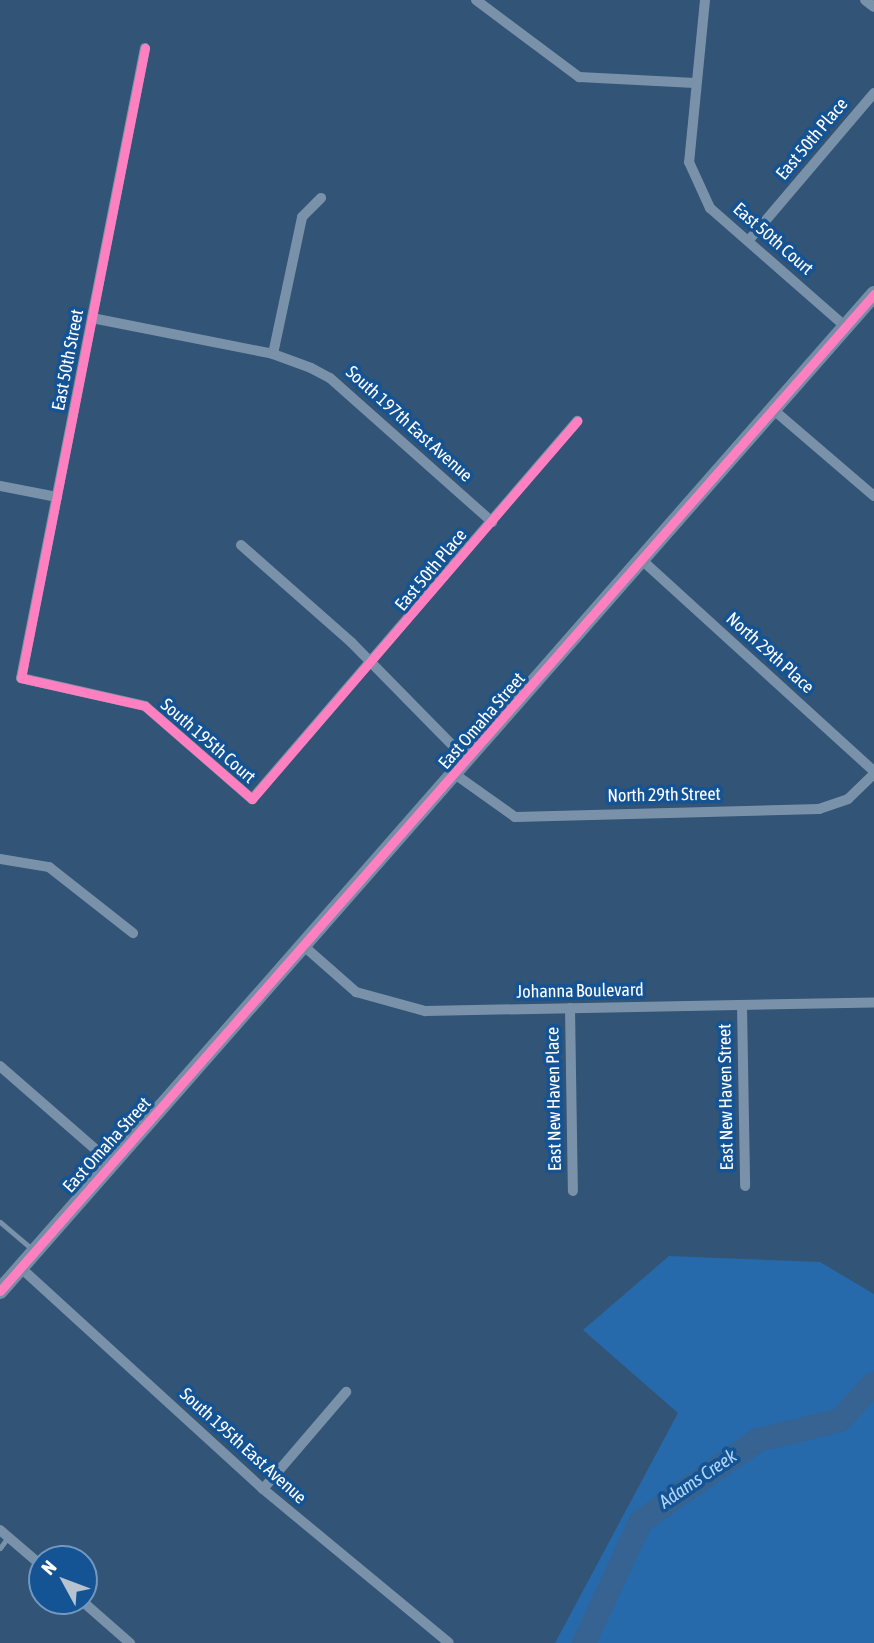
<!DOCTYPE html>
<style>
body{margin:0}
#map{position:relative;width:874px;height:1643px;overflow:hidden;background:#315477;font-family:"Asap Condensed",sans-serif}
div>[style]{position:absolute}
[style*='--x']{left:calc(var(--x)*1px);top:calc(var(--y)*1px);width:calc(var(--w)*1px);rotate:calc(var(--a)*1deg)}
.green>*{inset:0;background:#276aab}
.river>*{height:24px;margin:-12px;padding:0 12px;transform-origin:12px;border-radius:12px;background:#366391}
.lane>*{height:5px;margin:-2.5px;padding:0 2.5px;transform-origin:2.5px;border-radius:2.5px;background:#7a92a9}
.street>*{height:10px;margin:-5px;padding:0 5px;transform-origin:5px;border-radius:5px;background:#7a92a9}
.secondary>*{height:16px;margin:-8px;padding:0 8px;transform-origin:8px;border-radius:8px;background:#758ea6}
.cycleway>*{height:9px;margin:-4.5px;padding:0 4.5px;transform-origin:4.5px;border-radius:4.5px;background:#ff80c0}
span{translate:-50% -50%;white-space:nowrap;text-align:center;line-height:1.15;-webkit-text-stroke:7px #145394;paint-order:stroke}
.street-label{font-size:18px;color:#fff}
.water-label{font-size:19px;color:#afd5f9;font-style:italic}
.north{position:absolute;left:28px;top:1545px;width:70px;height:70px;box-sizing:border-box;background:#145394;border:2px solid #7298bf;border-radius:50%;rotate:311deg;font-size:19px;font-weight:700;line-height:28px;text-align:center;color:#fff}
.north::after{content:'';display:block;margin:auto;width:24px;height:32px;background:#b7c3cf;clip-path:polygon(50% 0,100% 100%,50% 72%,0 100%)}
</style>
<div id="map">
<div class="green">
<div style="clip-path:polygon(669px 1256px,820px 1262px,874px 1294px,874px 1643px,555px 1643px,678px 1413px,583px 1330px)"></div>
</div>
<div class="river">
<div style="--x:584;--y:1643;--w:135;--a:-65"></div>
<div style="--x:641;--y:1521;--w:142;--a:-34.7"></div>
<div style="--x:758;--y:1440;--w:84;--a:-13.7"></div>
<div style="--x:840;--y:1420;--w:50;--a:-47.4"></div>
</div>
<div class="lane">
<div style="--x:0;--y:1222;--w:42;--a:40.2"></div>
<div style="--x:0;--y:1548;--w:14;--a:-54"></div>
</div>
<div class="street">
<div style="--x:476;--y:0;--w:129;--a:36.8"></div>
<div style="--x:579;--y:77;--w:116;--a:3"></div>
<div style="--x:705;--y:0;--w:163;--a:95.6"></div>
<div style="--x:689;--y:162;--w:51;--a:65.5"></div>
<div style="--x:710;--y:208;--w:181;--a:41.2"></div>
<div style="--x:865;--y:0;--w:11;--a:38"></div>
<div style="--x:145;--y:48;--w:642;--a:101.13"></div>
<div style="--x:21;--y:678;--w:127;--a:12.7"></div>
<div style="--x:145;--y:706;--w:142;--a:41"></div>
<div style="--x:252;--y:799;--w:499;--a:-49.3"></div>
<div style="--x:749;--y:240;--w:193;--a:-49.6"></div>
<div style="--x:92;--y:318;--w:185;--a:11.2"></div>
<div style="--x:273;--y:354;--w:40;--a:20.2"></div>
<div style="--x:311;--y:368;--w:21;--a:28"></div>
<div style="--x:330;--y:378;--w:217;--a:41.6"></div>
<div style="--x:273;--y:354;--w:140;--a:-78"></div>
<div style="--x:302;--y:217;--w:27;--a:-45"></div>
<div style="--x:776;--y:412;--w:129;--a:40.6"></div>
<div style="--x:0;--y:486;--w:58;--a:10.9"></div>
<div style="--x:241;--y:545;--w:147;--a:41.4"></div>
<div style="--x:351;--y:642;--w:165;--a:45.5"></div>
<div style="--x:644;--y:562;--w:311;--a:42.3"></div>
<div style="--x:456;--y:775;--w:72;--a:35.4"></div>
<div style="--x:515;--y:817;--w:304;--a:-1.5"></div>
<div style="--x:819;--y:809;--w:31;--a:-19"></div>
<div style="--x:848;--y:799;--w:36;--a:-44"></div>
<div style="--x:0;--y:859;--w:50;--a:9.3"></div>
<div style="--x:49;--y:867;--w:107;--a:38.2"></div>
<div style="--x:306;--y:948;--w:67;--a:41.3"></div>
<div style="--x:356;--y:992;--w:72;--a:15.4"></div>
<div style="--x:425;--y:1011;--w:449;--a:-1.1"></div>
<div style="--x:742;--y:1006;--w:180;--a:89"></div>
<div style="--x:570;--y:1008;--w:183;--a:89.1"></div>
<div style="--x:0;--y:1066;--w:147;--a:41.1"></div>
<div style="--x:21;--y:1268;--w:328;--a:42.4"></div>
<div style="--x:263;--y:1489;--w:241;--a:39.6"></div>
<div style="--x:263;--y:1489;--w:128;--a:-49.4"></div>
<div style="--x:0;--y:1530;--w:55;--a:40.6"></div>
<div style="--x:82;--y:1601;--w:64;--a:41.2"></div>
</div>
<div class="secondary">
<div style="--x:0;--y:1291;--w:1326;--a:-48.76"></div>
</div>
<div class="cycleway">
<div style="--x:145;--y:48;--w:642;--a:101.13"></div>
<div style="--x:21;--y:678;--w:127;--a:12.7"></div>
<div style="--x:145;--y:706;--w:142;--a:41"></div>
<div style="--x:252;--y:799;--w:499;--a:-49.3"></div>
<div style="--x:0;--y:1291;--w:1326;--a:-48.76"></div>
</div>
<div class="street-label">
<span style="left:812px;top:139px;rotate:-50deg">East 50th Place</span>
<span style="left:773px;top:239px;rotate:41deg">East 50th Court</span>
<span style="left:68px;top:360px;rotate:-79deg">East 50th Street</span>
<span style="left:409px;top:424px;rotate:42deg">South 197th East Avenue</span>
<span style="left:431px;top:570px;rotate:-50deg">East 50th Place</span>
<span style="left:770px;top:653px;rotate:42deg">North 29th Place</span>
<span style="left:482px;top:721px;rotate:-49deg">East Omaha Street</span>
<span style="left:208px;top:741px;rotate:41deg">South 195th Court</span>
<span style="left:664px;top:795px;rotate:-1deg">North 29th Street</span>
<span style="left:580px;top:991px;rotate:-1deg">Johanna Boulevard</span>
<span style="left:726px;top:1097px;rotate:-91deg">East New Haven Street</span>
<span style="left:554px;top:1099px;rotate:-91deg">East New Haven Place</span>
<span style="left:107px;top:1145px;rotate:-48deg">East Omaha Street</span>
<span style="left:243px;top:1446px;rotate:42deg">South 195th East Avenue</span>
</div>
<div class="water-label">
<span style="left:698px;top:1479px;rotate:-34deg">Adams Creek</span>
</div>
<div class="north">N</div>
</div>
